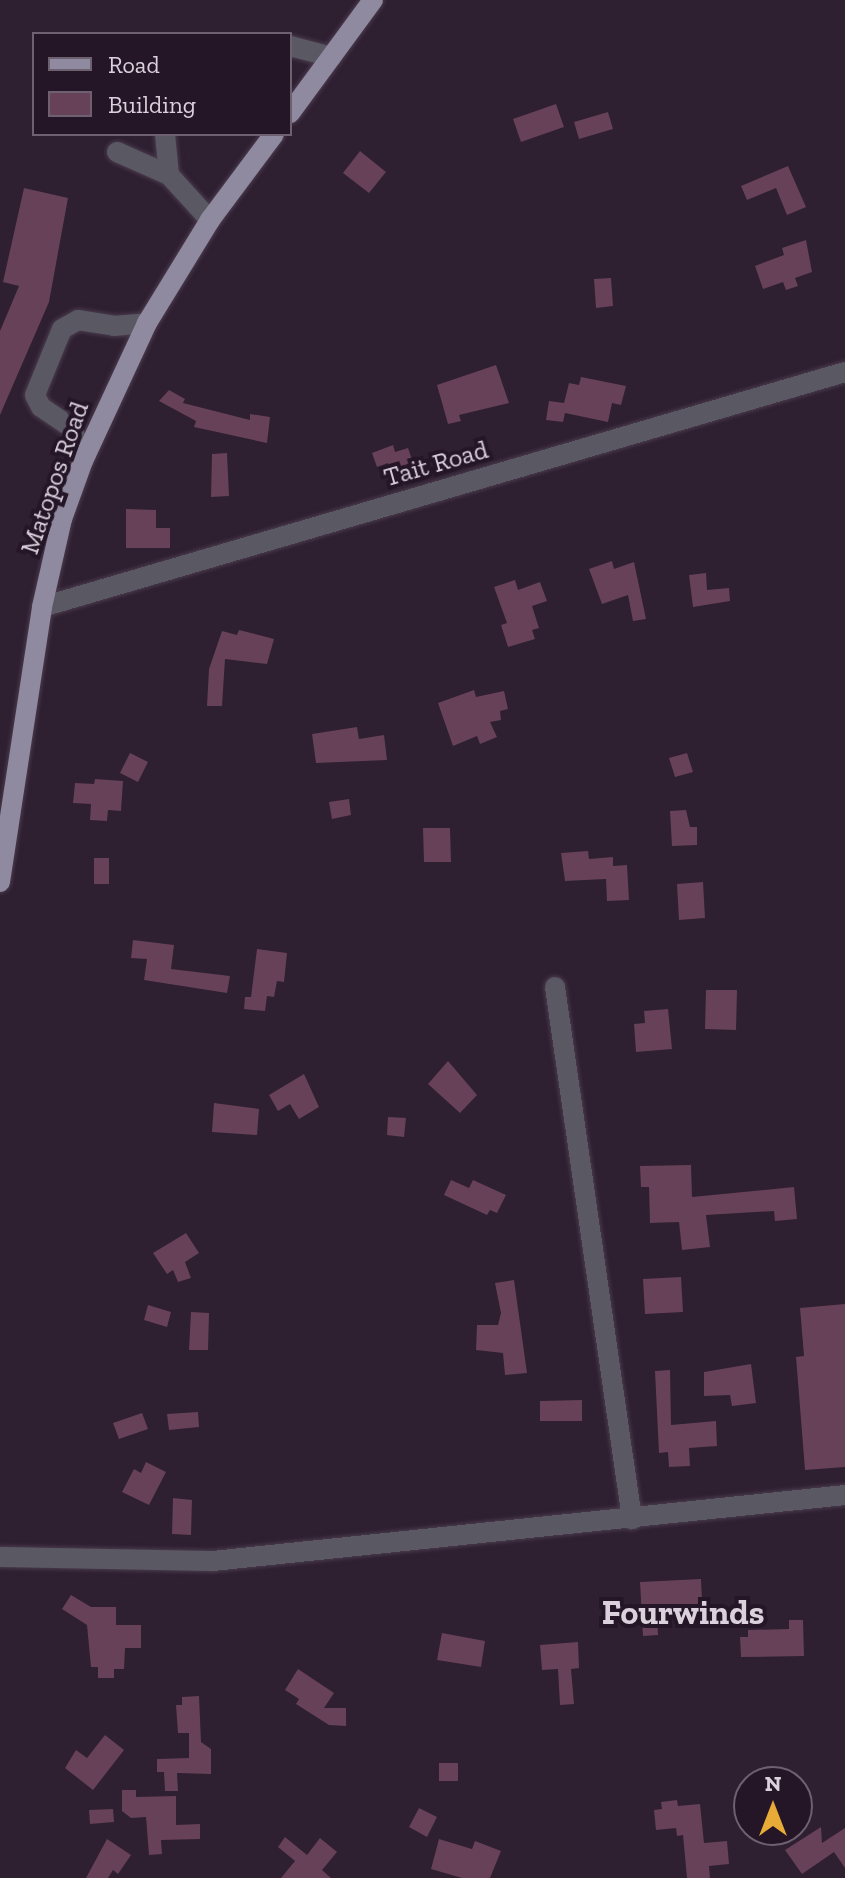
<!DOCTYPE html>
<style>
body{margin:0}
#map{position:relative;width:845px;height:1878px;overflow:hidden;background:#2e1f31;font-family:"Zilla Slab",serif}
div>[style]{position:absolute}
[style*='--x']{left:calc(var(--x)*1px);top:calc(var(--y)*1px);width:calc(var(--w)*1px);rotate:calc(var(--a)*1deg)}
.building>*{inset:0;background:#674157}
.roads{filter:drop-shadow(0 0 2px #4a3b4d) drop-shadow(0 0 2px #4a3b4d)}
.minor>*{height:20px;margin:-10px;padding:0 10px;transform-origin:10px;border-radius:10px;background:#5a5863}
.major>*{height:20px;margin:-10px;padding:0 10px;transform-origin:10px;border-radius:10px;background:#8f8aa0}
span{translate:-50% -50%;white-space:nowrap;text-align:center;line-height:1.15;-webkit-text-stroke:8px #241627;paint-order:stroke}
.street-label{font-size:26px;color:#dbd1dd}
.district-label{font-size:34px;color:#dbd1dd;font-weight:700}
.legend{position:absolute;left:32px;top:32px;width:260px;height:104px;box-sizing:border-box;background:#241627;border:2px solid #6d6170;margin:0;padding:10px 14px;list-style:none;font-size:24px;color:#dbd1dd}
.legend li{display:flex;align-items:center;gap:16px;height:40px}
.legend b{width:40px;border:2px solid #6d6170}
.north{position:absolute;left:733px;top:1766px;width:80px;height:80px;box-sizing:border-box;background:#241627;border:2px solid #6d6170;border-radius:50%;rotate:0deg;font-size:22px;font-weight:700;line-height:32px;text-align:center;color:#dbd1dd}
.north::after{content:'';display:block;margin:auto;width:28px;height:36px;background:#e8ab37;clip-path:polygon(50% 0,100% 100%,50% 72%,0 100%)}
</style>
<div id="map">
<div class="building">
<div style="clip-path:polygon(556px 104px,564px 127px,521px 142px,513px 119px)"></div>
<div style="clip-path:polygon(608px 112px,613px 129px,579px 139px,574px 122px)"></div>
<div style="clip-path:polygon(360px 151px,386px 172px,369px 193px,343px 173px)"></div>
<div style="clip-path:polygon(788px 166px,806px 207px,787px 215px,776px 188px,747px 200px,741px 186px)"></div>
<div style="clip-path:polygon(24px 188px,68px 198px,49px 302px,0 415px,0 331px,19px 286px,3px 282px)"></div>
<div style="clip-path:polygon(806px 240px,812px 272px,795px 278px,798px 286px,786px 290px,783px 282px,763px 289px,755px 266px,784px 255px,782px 248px)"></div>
<div style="clip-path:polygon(611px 278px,613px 306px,596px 308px,594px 279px)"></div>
<div style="clip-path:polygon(496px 365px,509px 403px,459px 415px,461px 421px,448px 424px,437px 385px)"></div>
<div style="clip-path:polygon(581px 377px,626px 386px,621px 405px,612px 403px,608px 422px,565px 413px,563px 422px,546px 420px,549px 401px,564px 403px,569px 383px,579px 385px)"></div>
<div style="clip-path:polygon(169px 390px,185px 399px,183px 403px,250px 420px,250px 414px,270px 417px,267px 443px,194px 427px,196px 421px,159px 401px)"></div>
<div style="clip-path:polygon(393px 445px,395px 452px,408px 448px,419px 480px,397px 488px,388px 463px,377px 467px,372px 453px)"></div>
<div style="clip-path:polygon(227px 453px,229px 496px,211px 497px,212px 454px)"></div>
<div style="clip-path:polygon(126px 509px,156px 510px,156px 528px,170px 528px,170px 548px,126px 548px)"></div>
<div style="clip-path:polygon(612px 561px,614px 569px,634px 562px,646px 619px,633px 621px,628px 595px,602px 604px,589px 569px)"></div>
<div style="clip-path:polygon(706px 573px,707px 590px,729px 588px,730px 601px,693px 607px,689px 575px)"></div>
<div style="clip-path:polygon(515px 580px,518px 590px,540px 582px,547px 601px,532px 606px,539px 628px,532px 630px,535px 639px,508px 647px,501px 625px,507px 623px,494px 587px)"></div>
<div style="clip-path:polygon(239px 630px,274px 639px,267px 664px,225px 659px,222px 706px,207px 706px,209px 669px,222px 631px,237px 635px)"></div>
<div style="clip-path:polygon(474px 690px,476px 697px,504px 691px,508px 709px,500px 711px,501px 720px,490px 722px,497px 737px,480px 744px,477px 736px,453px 746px,438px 703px)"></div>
<div style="clip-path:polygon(357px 727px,359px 739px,384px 735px,387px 760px,316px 763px,312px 734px)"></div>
<div style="clip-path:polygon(130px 753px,148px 762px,138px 782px,120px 773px)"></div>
<div style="clip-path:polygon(687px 753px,693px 772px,675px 777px,669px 758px)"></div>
<div style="clip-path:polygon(95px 779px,123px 781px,121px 811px,108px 810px,107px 821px,90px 820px,91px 804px,73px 803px,75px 783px,94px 784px)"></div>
<div style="clip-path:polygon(349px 799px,351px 815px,332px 819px,329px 802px)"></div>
<div style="clip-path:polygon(686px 810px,690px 827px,697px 827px,697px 845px,672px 846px,670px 811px)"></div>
<div style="clip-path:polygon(423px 828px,450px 828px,451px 862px,424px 862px)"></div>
<div style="clip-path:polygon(588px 851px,589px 859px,613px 857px,613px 866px,627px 865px,629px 900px,607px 901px,606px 879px,565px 881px,561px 853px)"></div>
<div style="clip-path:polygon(94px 858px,109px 858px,109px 884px,94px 884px)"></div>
<div style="clip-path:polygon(703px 882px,705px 918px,679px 920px,677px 884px)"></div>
<div style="clip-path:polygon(133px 940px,174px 945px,171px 969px,230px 976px,227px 993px,144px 980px,147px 959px,131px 958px)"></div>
<div style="clip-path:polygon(257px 949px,287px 953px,284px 982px,277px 981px,274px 997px,267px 996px,265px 1011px,244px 1009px,245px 997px,251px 997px)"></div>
<div style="clip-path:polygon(706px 990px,737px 990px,736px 1030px,705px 1029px)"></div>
<div style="clip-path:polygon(668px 1009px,672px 1049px,636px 1052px,634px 1024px,645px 1023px,644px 1011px)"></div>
<div style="clip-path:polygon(448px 1061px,477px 1095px,460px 1113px,428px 1084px)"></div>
<div style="clip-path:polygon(304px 1074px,319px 1107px,299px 1119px,290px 1104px,278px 1111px,269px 1095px)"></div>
<div style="clip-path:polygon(214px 1103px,259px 1109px,257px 1135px,212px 1132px)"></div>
<div style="clip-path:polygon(388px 1117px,406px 1118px,404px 1137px,387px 1135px)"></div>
<div style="clip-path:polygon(691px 1165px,692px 1197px,794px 1187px,797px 1219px,775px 1221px,774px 1211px,706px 1215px,710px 1247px,682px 1250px,679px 1222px,650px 1223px,649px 1187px,641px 1187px,640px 1166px)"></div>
<div style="clip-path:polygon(451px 1180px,469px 1188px,473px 1180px,506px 1195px,497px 1213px,490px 1210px,487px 1215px,444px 1195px)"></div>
<div style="clip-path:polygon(186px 1233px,199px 1253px,185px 1262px,191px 1278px,178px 1282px,173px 1270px,167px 1274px,153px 1253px)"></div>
<div style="clip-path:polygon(681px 1277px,683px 1312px,645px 1314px,643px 1279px)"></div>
<div style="clip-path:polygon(514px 1280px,527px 1373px,505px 1375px,503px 1353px,476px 1350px,477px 1325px,498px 1325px,501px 1313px,495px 1283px)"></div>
<div style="clip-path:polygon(845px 1304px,845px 1467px,805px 1470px,796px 1357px,804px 1356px,800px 1308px)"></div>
<div style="clip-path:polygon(148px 1305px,171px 1312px,167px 1327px,144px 1320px)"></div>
<div style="clip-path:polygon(191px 1312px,209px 1313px,208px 1350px,189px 1350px)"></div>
<div style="clip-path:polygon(751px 1364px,756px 1403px,732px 1406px,730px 1395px,704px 1396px,704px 1372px)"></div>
<div style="clip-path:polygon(670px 1370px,671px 1425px,716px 1421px,717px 1446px,689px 1448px,690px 1466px,669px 1467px,668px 1452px,659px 1453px,655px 1371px)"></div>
<div style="clip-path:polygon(582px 1400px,582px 1421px,540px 1421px,540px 1401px)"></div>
<div style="clip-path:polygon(198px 1412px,199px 1427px,169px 1430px,167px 1414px)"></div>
<div style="clip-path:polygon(142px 1413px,148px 1429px,119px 1439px,113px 1423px)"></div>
<div style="clip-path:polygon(146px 1462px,166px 1472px,149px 1505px,122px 1492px,134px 1469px,141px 1473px)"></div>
<div style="clip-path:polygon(173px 1498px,192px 1500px,191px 1535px,172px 1534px)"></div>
<div style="clip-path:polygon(701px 1579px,703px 1622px,688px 1623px,688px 1611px,657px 1613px,658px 1635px,643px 1636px,640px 1582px)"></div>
<div style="clip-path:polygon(71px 1595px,91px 1607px,116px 1607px,116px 1625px,141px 1625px,141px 1648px,125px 1648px,124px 1669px,114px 1669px,114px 1678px,98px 1678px,98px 1667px,91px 1667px,87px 1625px,62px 1609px)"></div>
<div style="clip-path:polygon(789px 1620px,803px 1620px,804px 1656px,741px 1657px,740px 1637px,748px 1637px,748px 1630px,789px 1629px)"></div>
<div style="clip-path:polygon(442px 1633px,485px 1641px,481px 1667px,437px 1660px)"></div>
<div style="clip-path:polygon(578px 1642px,579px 1668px,571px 1669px,574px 1704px,560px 1705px,558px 1669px,542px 1670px,540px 1645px)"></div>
<div style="clip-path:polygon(298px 1669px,334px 1693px,324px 1708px,346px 1708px,346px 1726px,329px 1725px,296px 1704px,299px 1699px,285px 1690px)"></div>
<div style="clip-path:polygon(199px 1696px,201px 1742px,211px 1749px,211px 1774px,177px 1773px,178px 1791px,165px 1791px,164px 1772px,157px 1772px,157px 1759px,189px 1758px,189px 1733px,178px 1733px,176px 1705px,182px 1705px,182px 1697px)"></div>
<div style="clip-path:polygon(105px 1735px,124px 1750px,93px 1790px,65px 1768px,76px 1750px,87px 1758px)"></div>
<div style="clip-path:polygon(439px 1763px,458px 1763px,458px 1781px,439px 1781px)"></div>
<div style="clip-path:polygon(122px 1790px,136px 1790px,136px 1797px,176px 1796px,176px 1825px,200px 1824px,200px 1839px,161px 1840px,162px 1854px,149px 1855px,146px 1817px,131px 1818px,122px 1811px)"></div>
<div style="clip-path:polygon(677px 1800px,678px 1806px,700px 1804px,704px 1843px,727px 1841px,729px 1864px,709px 1866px,710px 1878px,687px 1878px,683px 1835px,677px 1836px,676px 1828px,656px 1830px,654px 1810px,662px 1809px,661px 1802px)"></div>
<div style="clip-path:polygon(419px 1808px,437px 1817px,427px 1837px,409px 1827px)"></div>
<div style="clip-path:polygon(113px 1809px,114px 1822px,90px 1824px,89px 1810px)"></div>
<div style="clip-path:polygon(821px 1827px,822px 1843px,845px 1828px,845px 1868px,834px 1852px,802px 1874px,785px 1850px)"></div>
<div style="clip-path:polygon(285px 1837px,307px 1855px,320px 1838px,337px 1852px,322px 1870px,331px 1878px,281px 1878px,295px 1861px,278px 1847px)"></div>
<div style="clip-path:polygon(107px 1839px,131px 1855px,118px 1874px,113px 1870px,108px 1878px,86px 1878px)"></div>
<div style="clip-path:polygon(439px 1839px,472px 1849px,475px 1841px,501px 1851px,490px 1878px,462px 1878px,431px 1869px)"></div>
</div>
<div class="roads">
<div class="minor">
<div style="--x:290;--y:46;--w:43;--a:14.7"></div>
<div style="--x:165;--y:134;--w:41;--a:84.4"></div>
<div style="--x:169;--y:175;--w:61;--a:47.7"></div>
<div style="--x:117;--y:152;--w:57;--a:23.9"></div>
<div style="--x:83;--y:461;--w:35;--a:-108"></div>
<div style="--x:72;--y:428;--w:37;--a:-146"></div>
<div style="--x:41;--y:407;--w:13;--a:-117"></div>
<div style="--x:35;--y:395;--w:71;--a:-67.8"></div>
<div style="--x:62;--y:329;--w:18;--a:-29"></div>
<div style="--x:78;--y:320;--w:36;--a:9"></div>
<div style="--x:114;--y:326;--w:33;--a:-5"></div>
<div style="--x:42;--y:607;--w:837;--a:-16.31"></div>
<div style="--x:555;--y:987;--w:538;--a:81.76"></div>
<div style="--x:0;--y:1557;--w:213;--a:1.1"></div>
<div style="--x:213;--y:1561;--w:635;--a:-5.96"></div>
</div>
<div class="major">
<div style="--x:290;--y:113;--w:140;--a:-53.7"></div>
<div style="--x:0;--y:882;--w:278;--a:-81.3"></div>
<div style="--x:42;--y:607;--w:90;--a:-77.2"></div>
<div style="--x:62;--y:519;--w:62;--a:-70.1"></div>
<div style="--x:83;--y:461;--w:152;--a:-65.1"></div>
<div style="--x:147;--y:323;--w:121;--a:-58.5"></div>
<div style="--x:210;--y:220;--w:107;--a:-53.3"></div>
</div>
</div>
<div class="street-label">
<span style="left:436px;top:464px;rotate:-16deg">Tait Road</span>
<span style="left:55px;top:478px;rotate:-71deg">Matopos Road</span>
</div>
<div class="district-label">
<span style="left:683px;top:1613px">Fourwinds</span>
</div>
<ul class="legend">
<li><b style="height:10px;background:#8f8aa0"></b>Road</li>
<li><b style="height:22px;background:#674157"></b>Building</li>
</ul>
<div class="north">N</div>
</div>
